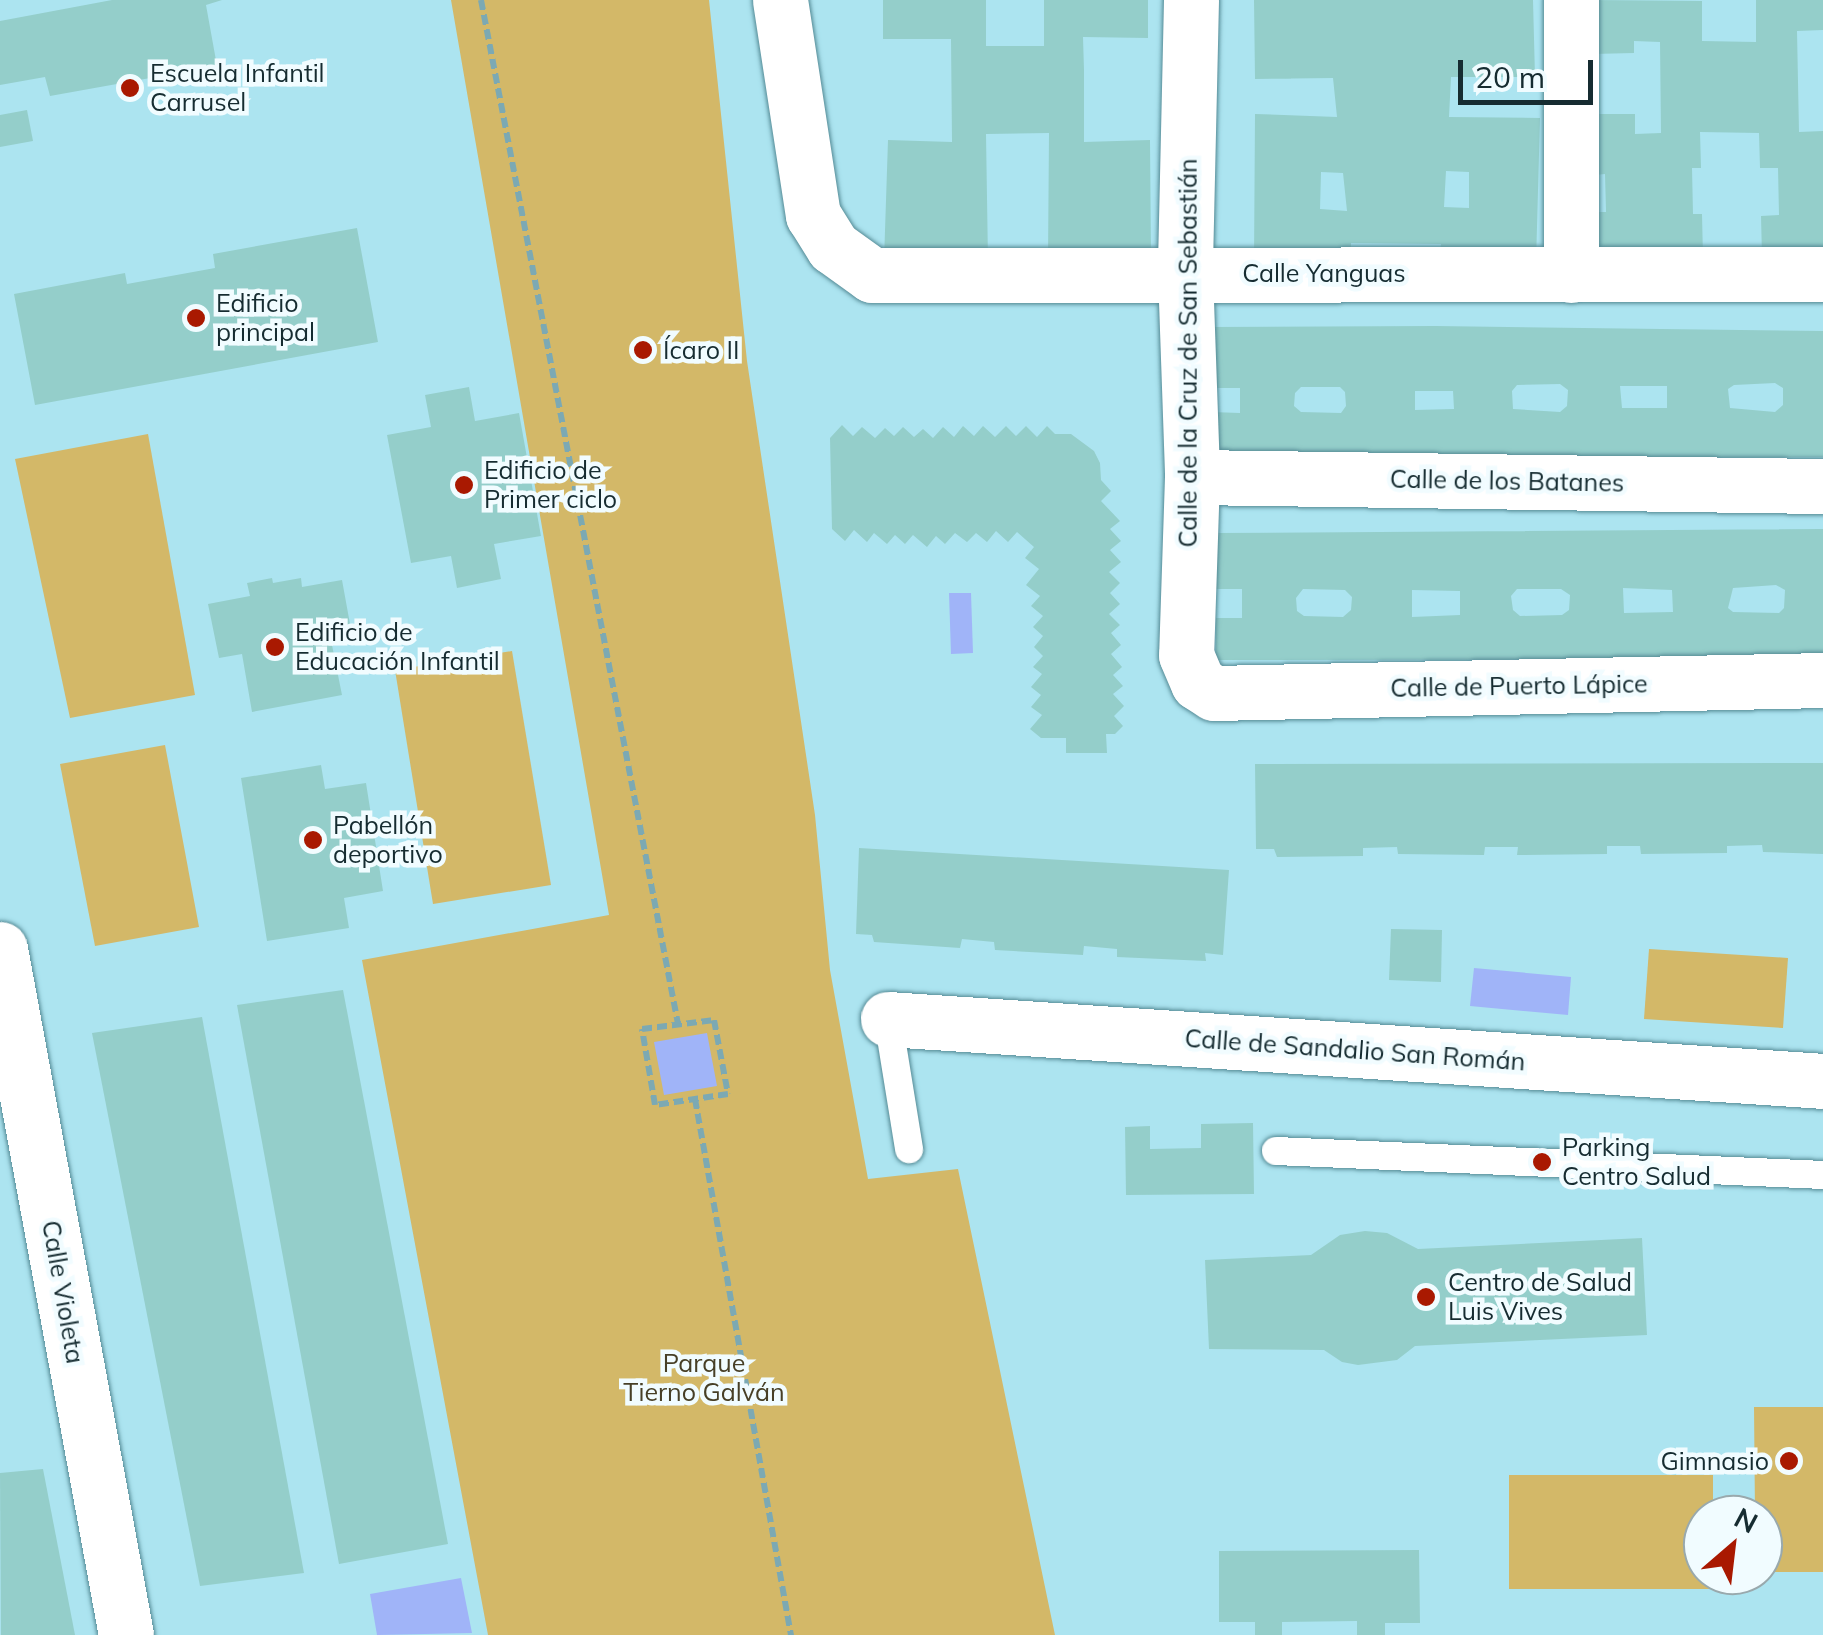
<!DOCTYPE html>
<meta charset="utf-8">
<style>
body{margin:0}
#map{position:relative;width:1823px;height:1635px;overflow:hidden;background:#ace4f0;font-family:Mulish,sans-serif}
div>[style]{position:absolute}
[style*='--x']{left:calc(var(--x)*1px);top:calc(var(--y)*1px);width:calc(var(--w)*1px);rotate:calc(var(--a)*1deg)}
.green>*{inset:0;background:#d3b868}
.water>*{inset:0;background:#a0b4f8}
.building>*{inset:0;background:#94ceca}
.path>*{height:6px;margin-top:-3px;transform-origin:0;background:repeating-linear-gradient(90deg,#7ca9b3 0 10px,transparent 0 15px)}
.roads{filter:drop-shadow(0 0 2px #548a95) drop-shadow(0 0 2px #548a95)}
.lane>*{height:28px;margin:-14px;padding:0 14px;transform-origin:14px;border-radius:14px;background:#fff}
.street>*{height:55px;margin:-27.5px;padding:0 27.5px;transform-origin:27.5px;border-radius:27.5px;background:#fff}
.dots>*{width:28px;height:28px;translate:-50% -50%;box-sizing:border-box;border:5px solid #f1fcff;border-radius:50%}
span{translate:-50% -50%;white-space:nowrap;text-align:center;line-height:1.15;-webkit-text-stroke:9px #f1fcff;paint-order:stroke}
.poi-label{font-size:25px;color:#162c31}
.left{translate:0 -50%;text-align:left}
.right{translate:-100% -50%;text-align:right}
.street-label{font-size:25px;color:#162c31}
.park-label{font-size:25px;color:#473f26}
.north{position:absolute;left:1683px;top:1495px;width:100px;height:100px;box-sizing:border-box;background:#f1fcff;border:2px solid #99a9ad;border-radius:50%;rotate:28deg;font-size:28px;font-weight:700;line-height:40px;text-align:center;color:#162c31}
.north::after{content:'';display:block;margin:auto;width:35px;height:45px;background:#a91901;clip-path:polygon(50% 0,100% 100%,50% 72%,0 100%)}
.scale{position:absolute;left:1458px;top:60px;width:135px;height:45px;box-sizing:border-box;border:5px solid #162c31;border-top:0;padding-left:12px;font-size:30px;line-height:35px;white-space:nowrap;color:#162c31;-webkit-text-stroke:8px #f1fcff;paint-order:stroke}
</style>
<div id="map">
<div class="green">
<div style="clip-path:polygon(451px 0,709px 0,747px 361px,815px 815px,830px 970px,868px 1179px,958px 1169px,1055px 1635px,488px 1635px,362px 960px,609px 915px)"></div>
<div style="clip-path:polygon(148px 434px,195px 695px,70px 718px,15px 459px)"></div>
<div style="clip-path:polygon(512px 651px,551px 885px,433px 904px,395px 670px)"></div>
<div style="clip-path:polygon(165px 745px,199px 927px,95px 946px,60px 764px)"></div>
<div style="clip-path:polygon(1649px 949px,1788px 958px,1783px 1028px,1644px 1019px)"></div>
<div style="clip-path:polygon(1754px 1407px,1823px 1407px,1823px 1572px,1763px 1572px,1763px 1515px,1755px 1515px)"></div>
<div style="clip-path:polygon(1509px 1475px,1713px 1475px,1713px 1515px,1703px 1515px,1703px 1575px,1713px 1575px,1713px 1589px,1509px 1589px)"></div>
</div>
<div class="water">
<div style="clip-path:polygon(949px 593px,971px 593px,973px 653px,951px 654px)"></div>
<div style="clip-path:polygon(1474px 968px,1571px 977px,1568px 1015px,1470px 1006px)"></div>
<div style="clip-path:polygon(707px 1033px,717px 1086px,664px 1095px,654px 1042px)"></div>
<div style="clip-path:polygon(461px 1578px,472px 1633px,377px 1635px,370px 1594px)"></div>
</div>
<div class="building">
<div style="clip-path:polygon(112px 0,222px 0,206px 5px,217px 66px,50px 96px,45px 77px,0 85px,0 21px)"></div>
<div style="clip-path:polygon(883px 0,986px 0,986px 46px,1044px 46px,1044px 0,1148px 0,1148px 38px,1083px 37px,1084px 70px,1084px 142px,1150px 140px,1151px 257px,1048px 258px,1049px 133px,986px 134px,988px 260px,884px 261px,888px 140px,952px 142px,951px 39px,883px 39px)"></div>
<div style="clip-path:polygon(evenodd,1254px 0,1533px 0,1535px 77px,1451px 77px,1449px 117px,1540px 118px,1536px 263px,1439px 264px,1441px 244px,1351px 243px,1351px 267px,1254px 261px,1255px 114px,1337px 117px,1333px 78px,1255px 79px,1254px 0,1446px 171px,1469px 172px,1469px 208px,1444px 207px,1446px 171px,1254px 0,1321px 172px,1343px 173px,1347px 211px,1320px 209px,1321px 172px)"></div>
<div style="clip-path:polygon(1592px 0,1702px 1px,1702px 41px,1756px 42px,1756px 0,1823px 0,1823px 30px,1797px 31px,1799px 132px,1823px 131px,1823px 255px,1762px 256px,1761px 216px,1779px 215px,1778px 168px,1760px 168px,1759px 133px,1700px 132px,1701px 168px,1692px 168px,1693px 214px,1702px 214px,1703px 257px,1596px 259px,1595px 212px,1606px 212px,1605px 174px,1595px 175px,1595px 114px,1635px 114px,1635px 134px,1661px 133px,1660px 42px,1634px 41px,1634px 53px,1593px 54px)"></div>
<div style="clip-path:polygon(27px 110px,33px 141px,0 147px,0 115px)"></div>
<div style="clip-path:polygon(357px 228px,378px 342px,35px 405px,14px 294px,125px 273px,127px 284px,215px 268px,213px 254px)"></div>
<div style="clip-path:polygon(evenodd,1435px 326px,1823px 331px,1823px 457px,1212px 460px,1212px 412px,1240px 413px,1240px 388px,1210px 388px,1210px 327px,1435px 326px,1775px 383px,1783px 388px,1783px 405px,1775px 412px,1730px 408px,1728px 389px,1734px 385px,1775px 383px,1435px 326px,1560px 384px,1568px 390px,1567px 406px,1560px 412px,1513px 409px,1512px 391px,1517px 385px,1560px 384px,1435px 326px,1620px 386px,1667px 386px,1667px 408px,1622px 408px,1620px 386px,1435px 326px,1301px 387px,1340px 387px,1345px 392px,1346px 406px,1341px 413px,1301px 412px,1294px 406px,1295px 393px,1301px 387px,1435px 326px,1415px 391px,1453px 391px,1454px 409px,1415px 410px,1415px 391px)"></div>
<div style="clip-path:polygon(469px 387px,475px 421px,519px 413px,541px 536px,494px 544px,501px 579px,457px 588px,451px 556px,411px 563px,387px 435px,431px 427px,425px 395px)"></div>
<div style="clip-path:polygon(842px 425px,853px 436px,862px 427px,875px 438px,885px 428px,894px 436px,903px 427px,914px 437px,923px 429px,933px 438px,943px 427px,954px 437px,963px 426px,974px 436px,983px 426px,995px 437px,1006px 426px,1016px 436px,1026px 426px,1037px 437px,1047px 426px,1055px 434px,1071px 434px,1094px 451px,1100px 463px,1101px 480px,1111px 491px,1101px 501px,1120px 521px,1110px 529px,1121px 541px,1110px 550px,1121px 562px,1109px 572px,1120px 583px,1110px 593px,1120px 604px,1109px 614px,1120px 625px,1111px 633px,1121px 645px,1111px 654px,1122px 667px,1113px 675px,1123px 686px,1113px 694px,1124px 706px,1114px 716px,1123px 726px,1115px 734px,1106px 734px,1107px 753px,1066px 753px,1066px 738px,1041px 738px,1030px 729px,1042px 715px,1031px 707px,1041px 695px,1031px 687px,1042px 674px,1033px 667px,1043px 656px,1034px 647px,1043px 636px,1033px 627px,1043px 616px,1031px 606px,1040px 596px,1026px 585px,1039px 569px,1025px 558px,1034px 547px,1017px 532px,1008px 542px,996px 531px,987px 542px,976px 533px,967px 542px,955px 533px,945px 544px,936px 536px,927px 547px,913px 535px,905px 544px,895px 535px,887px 544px,874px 533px,867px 542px,854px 530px,845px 541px,832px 529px,830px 438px)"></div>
<div style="clip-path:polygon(evenodd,1823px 529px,1823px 659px,1216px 660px,1216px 618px,1242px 618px,1242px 589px,1216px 589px,1216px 533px,1823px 529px,1776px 585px,1785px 590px,1784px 608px,1779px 613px,1733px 612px,1728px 608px,1733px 588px,1776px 585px,1823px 529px,1623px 588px,1672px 590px,1673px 612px,1624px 613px,1623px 588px,1823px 529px,1303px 589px,1345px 590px,1352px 597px,1351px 610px,1343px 617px,1304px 616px,1297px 611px,1296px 598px,1303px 589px,1823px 529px,1517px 589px,1561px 589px,1570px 595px,1569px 610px,1562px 615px,1520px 616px,1513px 610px,1511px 596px,1517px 589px,1823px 529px,1412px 590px,1460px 591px,1460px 615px,1412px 617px,1412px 590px)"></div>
<div style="clip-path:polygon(272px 578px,273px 583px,301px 578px,302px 587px,342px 580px,352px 635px,331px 640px,342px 695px,252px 712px,242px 654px,219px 658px,208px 604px,250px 596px,247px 583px)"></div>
<div style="clip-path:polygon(1823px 763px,1823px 854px,1763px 852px,1762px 845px,1727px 846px,1727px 853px,1641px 854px,1640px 846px,1607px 846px,1607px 854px,1517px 855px,1518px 847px,1485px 847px,1484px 855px,1398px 854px,1397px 847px,1363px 848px,1363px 856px,1277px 857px,1274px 849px,1256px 849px,1255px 764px)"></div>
<div style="clip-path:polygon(321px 765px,325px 789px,366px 783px,383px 891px,344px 898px,349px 928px,267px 941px,241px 778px)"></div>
<div style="clip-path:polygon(859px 848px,1229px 870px,1223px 955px,1205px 953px,1206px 961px,1117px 957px,1117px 949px,1084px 946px,1083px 955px,995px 950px,994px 942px,962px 939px,960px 948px,874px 942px,872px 935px,856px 934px)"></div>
<div style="clip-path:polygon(1391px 929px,1442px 930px,1441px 982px,1389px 980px)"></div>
<div style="clip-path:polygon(343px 990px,448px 1544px,339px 1564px,237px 1005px)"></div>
<div style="clip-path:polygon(202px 1017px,304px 1573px,200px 1586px,92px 1033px)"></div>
<div style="clip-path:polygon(1253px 1123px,1254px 1194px,1126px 1195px,1125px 1127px,1150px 1126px,1150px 1149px,1201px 1148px,1201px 1124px)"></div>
<div style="clip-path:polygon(1365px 1231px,1387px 1233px,1418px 1249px,1642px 1238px,1647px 1335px,1415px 1346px,1397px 1360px,1358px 1365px,1342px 1362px,1324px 1350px,1209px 1349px,1205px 1260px,1311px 1255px,1340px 1235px)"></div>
<div style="clip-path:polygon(43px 1469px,75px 1635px,1px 1635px,0 1473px)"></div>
<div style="clip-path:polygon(1419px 1550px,1420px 1623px,1385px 1623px,1385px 1635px,1357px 1635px,1357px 1621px,1282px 1622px,1282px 1635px,1255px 1635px,1255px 1622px,1219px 1622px,1219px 1551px)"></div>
</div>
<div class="path">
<div style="--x:481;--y:0;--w:1043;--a:79.11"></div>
<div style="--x:714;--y:1020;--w:75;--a:79.3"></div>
<div style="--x:728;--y:1094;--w:74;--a:171.4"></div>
<div style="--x:655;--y:1105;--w:77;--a:-99.7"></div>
<div style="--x:642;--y:1029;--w:73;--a:-7.1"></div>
<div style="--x:695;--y:1099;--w:545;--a:79.85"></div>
</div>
<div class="roads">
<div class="lane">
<div style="--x:888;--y:1019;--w:132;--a:80.8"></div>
<div style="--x:1276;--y:1151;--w:548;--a:2.51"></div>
</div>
<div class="street">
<div style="--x:780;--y:0;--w:218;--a:81.3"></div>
<div style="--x:813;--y:215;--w:38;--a:58"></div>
<div style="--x:833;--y:247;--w:48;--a:35.7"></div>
<div style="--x:872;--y:275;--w:951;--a:-0.06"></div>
<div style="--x:1191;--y:0;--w:272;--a:91.3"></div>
<div style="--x:1185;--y:272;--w:205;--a:88"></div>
<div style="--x:1192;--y:477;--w:178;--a:91.9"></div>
<div style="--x:1186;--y:655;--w:30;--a:67"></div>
<div style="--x:1198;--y:683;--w:19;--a:32"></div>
<div style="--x:1214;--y:693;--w:609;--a:-1.22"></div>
<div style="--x:1571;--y:0;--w:275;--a:90"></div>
<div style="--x:1192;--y:477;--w:631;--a:0.82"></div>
<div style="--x:0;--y:949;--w:697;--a:79.59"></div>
<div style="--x:888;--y:1019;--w:937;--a:3.79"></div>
</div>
</div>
<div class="dots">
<div style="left:130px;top:88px;background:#a91901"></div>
<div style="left:196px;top:318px;background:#a91901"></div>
<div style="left:643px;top:350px;background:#a91901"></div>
<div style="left:464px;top:485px;background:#a91901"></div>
<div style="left:275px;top:647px;background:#a91901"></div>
<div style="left:313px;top:840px;background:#a91901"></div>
<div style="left:1542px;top:1162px;background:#a91901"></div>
<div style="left:1426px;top:1297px;background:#a91901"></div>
<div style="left:1789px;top:1461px;background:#a91901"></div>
</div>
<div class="poi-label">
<span class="left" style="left:150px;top:88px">Escuela Infantil<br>Carrusel</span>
<span class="left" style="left:216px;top:318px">Edificio<br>principal</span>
<span class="left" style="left:663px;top:350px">Ícaro II</span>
<span class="left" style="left:484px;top:485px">Edificio de<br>Primer ciclo</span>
<span class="left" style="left:295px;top:647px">Edificio de<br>Educación Infantil</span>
<span class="left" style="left:333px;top:840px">Pabellón<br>deportivo</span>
<span class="left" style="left:1562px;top:1162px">Parking<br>Centro Salud</span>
<span class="left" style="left:1448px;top:1297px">Centro de Salud<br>Luis Vives</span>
<span class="right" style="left:1769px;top:1461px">Gimnasio</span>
</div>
<div class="street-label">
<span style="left:1324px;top:273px">Calle Yanguas</span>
<span style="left:1188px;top:353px;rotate:-90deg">Calle de la Cruz de San Sebastián</span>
<span style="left:1507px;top:481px;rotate:1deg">Calle de los Batanes</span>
<span style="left:1519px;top:686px;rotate:-1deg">Calle de Puerto Lápice</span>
<span style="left:1355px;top:1050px;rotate:4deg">Calle de Sandalio San Román</span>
<span style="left:63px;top:1292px;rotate:80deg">Calle Violeta</span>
</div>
<div class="park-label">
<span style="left:704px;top:1378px">Parque<br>Tierno Galván</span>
</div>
<div class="north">N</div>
<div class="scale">20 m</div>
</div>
